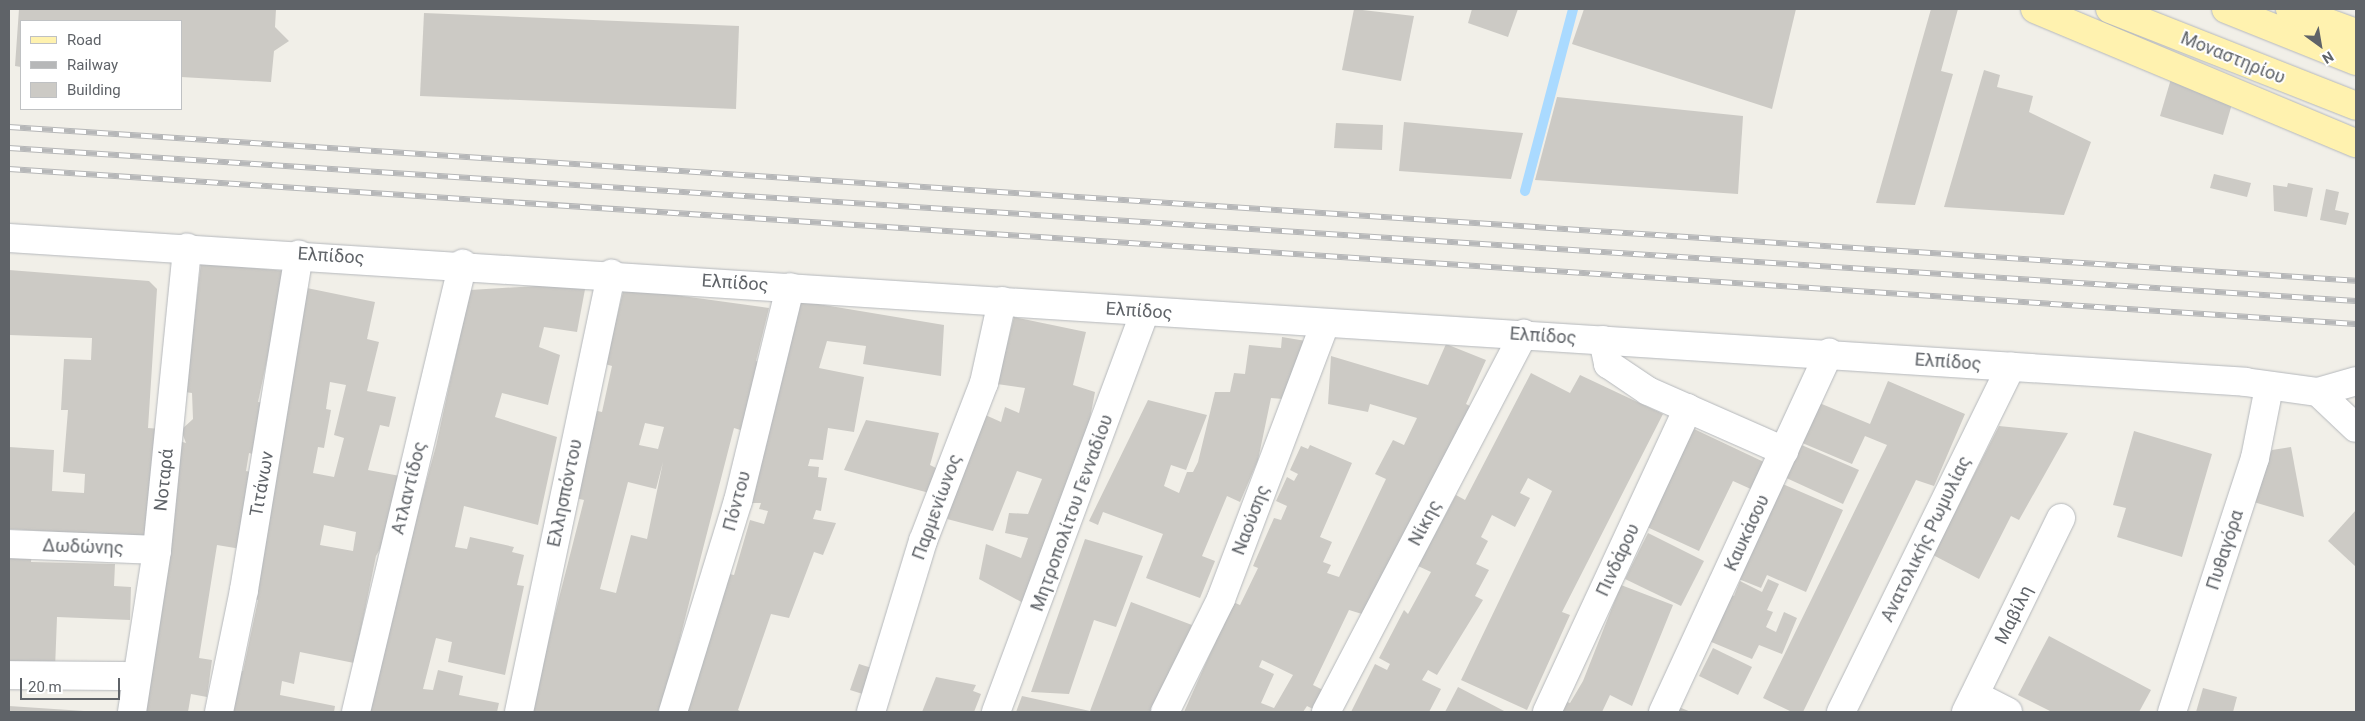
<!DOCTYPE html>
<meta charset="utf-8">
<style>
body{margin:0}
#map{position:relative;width:2365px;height:721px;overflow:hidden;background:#f1efe8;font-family:Roboto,sans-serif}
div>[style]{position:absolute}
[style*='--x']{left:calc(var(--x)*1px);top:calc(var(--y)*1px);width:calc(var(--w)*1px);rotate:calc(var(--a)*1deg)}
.stream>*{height:10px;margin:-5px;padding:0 5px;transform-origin:5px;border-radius:5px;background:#aadaff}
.building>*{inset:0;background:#cccac5}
.roads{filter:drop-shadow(0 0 1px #b5b8bc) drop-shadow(0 0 1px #b5b8bc)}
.minor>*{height:28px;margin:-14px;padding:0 14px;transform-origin:14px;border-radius:14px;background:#fff}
.major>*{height:28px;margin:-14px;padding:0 14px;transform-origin:14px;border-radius:14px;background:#fff2af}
.rail>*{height:5.5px;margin-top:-2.75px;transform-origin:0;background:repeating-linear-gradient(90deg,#fff 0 11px,#b6b7b8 0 22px);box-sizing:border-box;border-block:1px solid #b6b7b8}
span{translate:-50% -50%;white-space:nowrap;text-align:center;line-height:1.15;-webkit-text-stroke:4px #fff;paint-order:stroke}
.street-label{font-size:18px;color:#5f6368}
.frame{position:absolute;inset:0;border:10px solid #5f6368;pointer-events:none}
.legend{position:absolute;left:20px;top:20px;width:162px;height:90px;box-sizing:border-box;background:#fff;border:1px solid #bfc1c3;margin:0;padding:6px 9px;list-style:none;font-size:15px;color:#5f6368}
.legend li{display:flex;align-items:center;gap:10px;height:25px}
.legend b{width:25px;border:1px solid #bfc1c3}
.north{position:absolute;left:2295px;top:20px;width:50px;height:50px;-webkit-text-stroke:4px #fff;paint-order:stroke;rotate:148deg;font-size:14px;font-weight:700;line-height:20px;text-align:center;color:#5f6368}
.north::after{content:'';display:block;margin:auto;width:18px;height:22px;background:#5f6368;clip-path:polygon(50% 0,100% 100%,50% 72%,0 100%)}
.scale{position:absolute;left:20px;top:678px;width:100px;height:22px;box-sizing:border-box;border:2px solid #5f6368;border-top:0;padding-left:6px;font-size:15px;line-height:18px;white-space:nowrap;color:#5f6368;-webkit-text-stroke:4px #fff;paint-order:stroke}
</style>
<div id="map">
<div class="stream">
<div style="--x:1525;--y:191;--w:188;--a:-75.2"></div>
</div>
<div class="building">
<div style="clip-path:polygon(19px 9px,276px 9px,275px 27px,289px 41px,274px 51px,271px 82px,181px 77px,181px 21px,21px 21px,21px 67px,15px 66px)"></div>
<div style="clip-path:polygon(1354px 9px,1414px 16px,1401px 81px,1342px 70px)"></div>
<div style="clip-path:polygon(1472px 9px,1518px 9px,1508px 37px,1468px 23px)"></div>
<div style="clip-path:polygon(1584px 9px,1796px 9px,1772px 109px,1572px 44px)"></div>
<div style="clip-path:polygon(1931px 9px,1958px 9px,1941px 71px,1953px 74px,1915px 205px,1876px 203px)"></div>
<div style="clip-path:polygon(424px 13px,739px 26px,736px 109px,420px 96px)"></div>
<div style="clip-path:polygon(1984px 70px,2000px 75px,1997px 87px,2033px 96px,2029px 112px,2091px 142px,2064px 215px,1944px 207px)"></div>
<div style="clip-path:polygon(2171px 79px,2234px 97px,2223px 135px,2160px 116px)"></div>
<div style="clip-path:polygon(1557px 97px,1743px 116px,1738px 194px,1535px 180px)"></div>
<div style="clip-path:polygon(1404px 122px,1523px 133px,1511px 179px,1399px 171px)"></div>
<div style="clip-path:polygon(1336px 123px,1383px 125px,1382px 150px,1334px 148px)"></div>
<div style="clip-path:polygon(2214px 174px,2251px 183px,2247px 197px,2210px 188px)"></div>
<div style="clip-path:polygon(2288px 183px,2313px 188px,2307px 217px,2274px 211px,2273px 185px,2287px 187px)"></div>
<div style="clip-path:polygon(2326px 189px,2339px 192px,2335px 210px,2349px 213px,2346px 225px,2320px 220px)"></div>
<div style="clip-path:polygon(201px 263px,286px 271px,258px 402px,265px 403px,256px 455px,249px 453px,246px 471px,261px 474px,247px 550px,217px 545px,199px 658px,212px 660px,207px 697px,191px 694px,188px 712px,138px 712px,179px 441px,186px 443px,181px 430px,193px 419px,192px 393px,185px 392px)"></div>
<div style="clip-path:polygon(9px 270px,149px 281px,157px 289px,148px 428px,162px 429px,155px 538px,9px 529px,9px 447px,54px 450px,52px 491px,84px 493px,85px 474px,63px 472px,68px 410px,61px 410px,64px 359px,91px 360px,92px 338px,9px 335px)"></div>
<div style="clip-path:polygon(539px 280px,586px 284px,577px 332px,544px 327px,539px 347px,560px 355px,548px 405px,502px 393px,495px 417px,557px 437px,538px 525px,464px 506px,455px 547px,467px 549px,470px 537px,514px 547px,512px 552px,524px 555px,517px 585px,524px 586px,505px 675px,448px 662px,452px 642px,436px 638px,423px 689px,433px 690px,438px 670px,463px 676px,459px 695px,499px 703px,497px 712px,365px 712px,415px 496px,422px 497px,436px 446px,470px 290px,537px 286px)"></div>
<div style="clip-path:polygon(evenodd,302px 287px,375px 302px,367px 339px,379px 342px,367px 391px,396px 397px,389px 427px,380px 425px,368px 470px,400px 476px,386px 538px,376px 556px,354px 663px,300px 652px,294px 684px,282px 681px,280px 695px,335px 706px,334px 712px,226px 712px,235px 670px,243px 671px,258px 600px,252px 598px,302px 287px,330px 382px,346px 385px,334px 435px,344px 438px,334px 477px,313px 473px,318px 447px,324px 448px,331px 410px,326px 409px,330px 382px,302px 287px,324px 525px,356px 532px,353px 551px,320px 545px,324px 525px)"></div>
<div style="clip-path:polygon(evenodd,624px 288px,769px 308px,756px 361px,768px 364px,750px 433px,734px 428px,661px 712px,530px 712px,584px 500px,571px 497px,593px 410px,602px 412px,612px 366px,605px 364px,624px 288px,645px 423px,664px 427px,658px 449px,639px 445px,645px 423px,624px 288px,663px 462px,647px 539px,631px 535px,616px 593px,600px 589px,628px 482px,656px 489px,663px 462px)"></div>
<div style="clip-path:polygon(794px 300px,944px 325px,941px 376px,863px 364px,866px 346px,827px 341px,819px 368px,864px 377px,854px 432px,828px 428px,823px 460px,810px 459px,808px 466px,819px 467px,818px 477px,827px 478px,821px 511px,816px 510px,813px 519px,836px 523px,823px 555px,814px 552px,789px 618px,771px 614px,738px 710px,742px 712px,679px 712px,729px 574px,734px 575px,750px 520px,764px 524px,768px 511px,759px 509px,761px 503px,752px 503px)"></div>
<div style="clip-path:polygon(1014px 317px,1086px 332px,1073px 385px,1095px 392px,1081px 466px,1025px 604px,979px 579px,986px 544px,1021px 558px,1028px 538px,1005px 533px,1009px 513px,1028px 514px,1042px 479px,1017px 471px,993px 531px,947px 519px,981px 413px,1001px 422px,1005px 407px,1019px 413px,1025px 388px,997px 384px)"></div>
<div style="clip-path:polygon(1282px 337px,1306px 341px,1295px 400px,1271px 398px,1258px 460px,1240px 502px,1227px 496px,1202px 556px,1215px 561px,1200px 598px,1146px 578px,1163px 534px,1103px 512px,1098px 525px,1089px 521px,1148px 400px,1207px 415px,1186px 470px,1171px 465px,1164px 486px,1179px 493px,1187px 472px,1193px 472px,1198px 462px,1215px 392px,1230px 392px,1234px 373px,1245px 374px,1249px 345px,1281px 348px)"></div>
<div style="clip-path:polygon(evenodd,1446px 344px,1486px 360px,1466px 404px,1478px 410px,1388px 584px,1379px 581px,1362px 614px,1349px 610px,1313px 685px,1331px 694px,1319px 712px,1307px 706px,1303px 712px,1184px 712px,1233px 602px,1240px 605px,1258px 568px,1253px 566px,1274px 518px,1281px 520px,1287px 506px,1276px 501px,1287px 477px,1294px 481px,1298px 474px,1290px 470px,1301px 446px,1308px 449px,1310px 445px,1352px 463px,1320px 537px,1332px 542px,1323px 562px,1331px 565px,1327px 573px,1339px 577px,1386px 479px,1375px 474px,1393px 440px,1404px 445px,1417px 418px,1370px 404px,1368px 412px,1328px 404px,1331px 356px,1428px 385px,1446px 344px,1262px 660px,1293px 675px,1274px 708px,1261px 703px,1274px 674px,1259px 667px,1262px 660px)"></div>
<div style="clip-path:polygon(1531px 373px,1570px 393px,1580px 375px,1663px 414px,1562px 612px,1570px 615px,1527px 710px,1461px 680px,1552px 491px,1528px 478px,1520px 493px,1530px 498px,1515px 527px,1492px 515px,1481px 537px,1488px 541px,1476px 564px,1489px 570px,1475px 596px,1483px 600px,1437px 675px,1428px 670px,1422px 680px,1441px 689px,1429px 712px,1351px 712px,1375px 664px,1387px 670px,1390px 664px,1379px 658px,1404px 610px,1408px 614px,1431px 572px,1418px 566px,1456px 495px,1465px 500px)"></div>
<div style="clip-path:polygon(1888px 381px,1965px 414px,1934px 486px,1916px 480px,1803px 712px,1792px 712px,1763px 698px,1887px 445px,1865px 436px,1852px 464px,1800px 442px,1817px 402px,1870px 424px)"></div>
<div style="clip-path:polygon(866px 420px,939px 433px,930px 465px,946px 473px,933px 494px,844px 470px)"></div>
<div style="clip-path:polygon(1999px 426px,2068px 433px,2019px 520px,2011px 516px,1979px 579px,1933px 555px)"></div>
<div style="clip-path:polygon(1694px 429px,1766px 463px,1753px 490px,1733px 481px,1699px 551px,1647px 527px)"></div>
<div style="clip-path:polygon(2134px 431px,2212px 454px,2182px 557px,2117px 537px,2126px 508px,2113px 505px)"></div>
<div style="clip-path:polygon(1797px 443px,1859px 470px,1843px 504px,1782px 476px)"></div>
<div style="clip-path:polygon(2291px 447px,2304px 517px,2247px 500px,2254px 475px,2272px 450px)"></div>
<div style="clip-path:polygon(1778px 482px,1843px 510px,1806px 592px,1767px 575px,1761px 588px,1736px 578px)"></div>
<div style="clip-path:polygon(2356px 510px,2356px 567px,2328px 541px)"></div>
<div style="clip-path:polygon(1648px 533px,1704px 561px,1681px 606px,1625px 579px)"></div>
<div style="clip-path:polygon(1085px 539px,1143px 556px,1116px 627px,1094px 620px,1069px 694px,1031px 692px)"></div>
<div style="clip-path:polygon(9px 551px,32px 552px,31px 562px,115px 564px,114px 586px,131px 587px,130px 620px,57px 617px,55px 669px,9px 668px)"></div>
<div style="clip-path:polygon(1768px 579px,1779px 584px,1767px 610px,1773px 612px,1766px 627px,1776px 632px,1784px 612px,1797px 618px,1782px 654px,1759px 645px,1752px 659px,1709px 641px,1729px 594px,1734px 596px,1740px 581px,1762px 592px)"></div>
<div style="clip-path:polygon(1621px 585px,1673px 605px,1632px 706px,1610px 695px,1602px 712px,1558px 712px,1564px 701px,1570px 703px,1583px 681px)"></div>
<div style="clip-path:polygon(1131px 602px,1192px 625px,1158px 712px,1016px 712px,1022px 696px,1090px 711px)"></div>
<div style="clip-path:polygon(2049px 636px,2151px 690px,2139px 712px,2052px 712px,2018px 695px)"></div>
<div style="clip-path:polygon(1713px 648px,1752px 667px,1738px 695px,1699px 676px)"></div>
<div style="clip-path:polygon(859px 664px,875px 669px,866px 695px,850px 690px)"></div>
<div style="clip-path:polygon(936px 677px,976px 685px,973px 691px,981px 694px,974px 712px,922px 712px)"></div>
<div style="clip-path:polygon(1458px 687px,1506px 712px,1445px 712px)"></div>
<div style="clip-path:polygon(2203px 688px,2237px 697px,2233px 712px,2196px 712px)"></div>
<div style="clip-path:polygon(1674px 705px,1691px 712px,1671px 712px)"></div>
<div style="clip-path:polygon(9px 706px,84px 711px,84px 712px,9px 712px)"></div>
</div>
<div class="roads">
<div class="minor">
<div style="--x:9;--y:238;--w:2241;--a:3.68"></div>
<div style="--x:2245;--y:382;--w:74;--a:7.8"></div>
<div style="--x:2318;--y:392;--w:52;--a:43.5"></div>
<div style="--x:1603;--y:340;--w:25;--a:78"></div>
<div style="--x:1608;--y:364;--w:48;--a:34"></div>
<div style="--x:1648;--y:391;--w:149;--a:23.8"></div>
<div style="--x:2318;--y:392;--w:40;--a:-16"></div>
<div style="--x:9;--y:544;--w:148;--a:2.3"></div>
<div style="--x:9;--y:675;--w:127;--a:0.5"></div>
<div style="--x:1975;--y:695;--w:37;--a:27"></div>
<div style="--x:132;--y:712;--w:164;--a:-81.2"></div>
<div style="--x:157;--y:550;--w:304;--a:-84.3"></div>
<div style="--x:219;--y:712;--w:125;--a:-78.4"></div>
<div style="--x:244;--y:590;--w:340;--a:-80.7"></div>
<div style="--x:356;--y:712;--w:461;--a:-76.6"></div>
<div style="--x:519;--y:712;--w:448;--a:-78.1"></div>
<div style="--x:673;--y:712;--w:221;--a:-72.9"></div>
<div style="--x:738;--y:501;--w:220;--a:-76.3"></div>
<div style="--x:871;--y:712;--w:179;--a:-73.1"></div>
<div style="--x:923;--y:541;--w:169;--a:-68.9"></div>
<div style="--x:984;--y:383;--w:84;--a:-77.6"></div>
<div style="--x:996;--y:712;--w:427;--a:-69.6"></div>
<div style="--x:1165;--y:712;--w:126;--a:-63.6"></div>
<div style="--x:1221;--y:599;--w:294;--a:-69.3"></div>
<div style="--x:1326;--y:712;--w:427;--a:-62.4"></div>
<div style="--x:1547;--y:712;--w:335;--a:-65.1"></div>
<div style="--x:1663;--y:712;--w:396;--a:-65.2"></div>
<div style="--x:1841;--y:712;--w:385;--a:-63.8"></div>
<div style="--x:1966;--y:712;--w:216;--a:-63.9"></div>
<div style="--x:2172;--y:712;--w:267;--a:-71.9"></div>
<div style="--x:2255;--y:458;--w:72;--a:-78.8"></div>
</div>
<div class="major">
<div style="--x:2035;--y:9;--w:348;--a:22.7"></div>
<div style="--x:2110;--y:9;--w:264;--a:21.5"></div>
<div style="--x:2226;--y:9;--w:140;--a:21.8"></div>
<div style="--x:2290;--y:9;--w:70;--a:20"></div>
</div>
</div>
<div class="rail">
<div style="--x:9;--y:127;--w:2352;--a:3.75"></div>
<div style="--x:9;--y:148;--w:2352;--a:3.73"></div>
<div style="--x:9;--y:169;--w:2352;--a:3.78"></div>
</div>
<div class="street-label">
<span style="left:2233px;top:58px;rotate:22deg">Μοναστηρίου</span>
<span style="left:331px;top:256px;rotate:4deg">Ελπίδος</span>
<span style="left:735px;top:283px;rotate:4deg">Ελπίδος</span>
<span style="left:1139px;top:311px;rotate:4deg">Ελπίδος</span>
<span style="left:1543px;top:336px;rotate:4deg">Ελπίδος</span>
<span style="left:1948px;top:362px;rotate:4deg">Ελπίδος</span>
<span style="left:164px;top:480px;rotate:-84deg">Νοταρά</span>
<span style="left:262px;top:484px;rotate:-80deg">Τιτάνων</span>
<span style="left:409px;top:488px;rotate:-76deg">Ατλαντίδος</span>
<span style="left:565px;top:493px;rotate:-78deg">Ελλησπόντου</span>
<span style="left:737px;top:501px;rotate:-75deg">Πόντου</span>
<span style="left:937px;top:507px;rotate:-70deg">Παρμενίωνος</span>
<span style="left:1072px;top:513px;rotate:-70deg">Μητροπολίτου Γενναδίου</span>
<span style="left:1251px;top:520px;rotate:-69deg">Ναούσης</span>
<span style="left:1425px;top:523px;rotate:-62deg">Νίκης</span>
<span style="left:1747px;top:533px;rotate:-65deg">Καυκάσου</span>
<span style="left:1926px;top:539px;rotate:-64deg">Ανατολικής Ρωμυλίας</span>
<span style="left:83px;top:547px;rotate:2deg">Δωδώνης</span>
<span style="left:2225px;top:550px;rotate:-72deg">Πυθαγόρα</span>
<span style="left:1618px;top:560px;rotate:-65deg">Πινδάρου</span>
<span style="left:2014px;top:615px;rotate:-64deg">Μαβίλη</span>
</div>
<div class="frame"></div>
<ul class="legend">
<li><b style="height:6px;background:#fff2af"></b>Road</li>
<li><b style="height:6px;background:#b6b7b8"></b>Railway</li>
<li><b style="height:14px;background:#cccac5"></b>Building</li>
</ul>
<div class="north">N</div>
<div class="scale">20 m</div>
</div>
